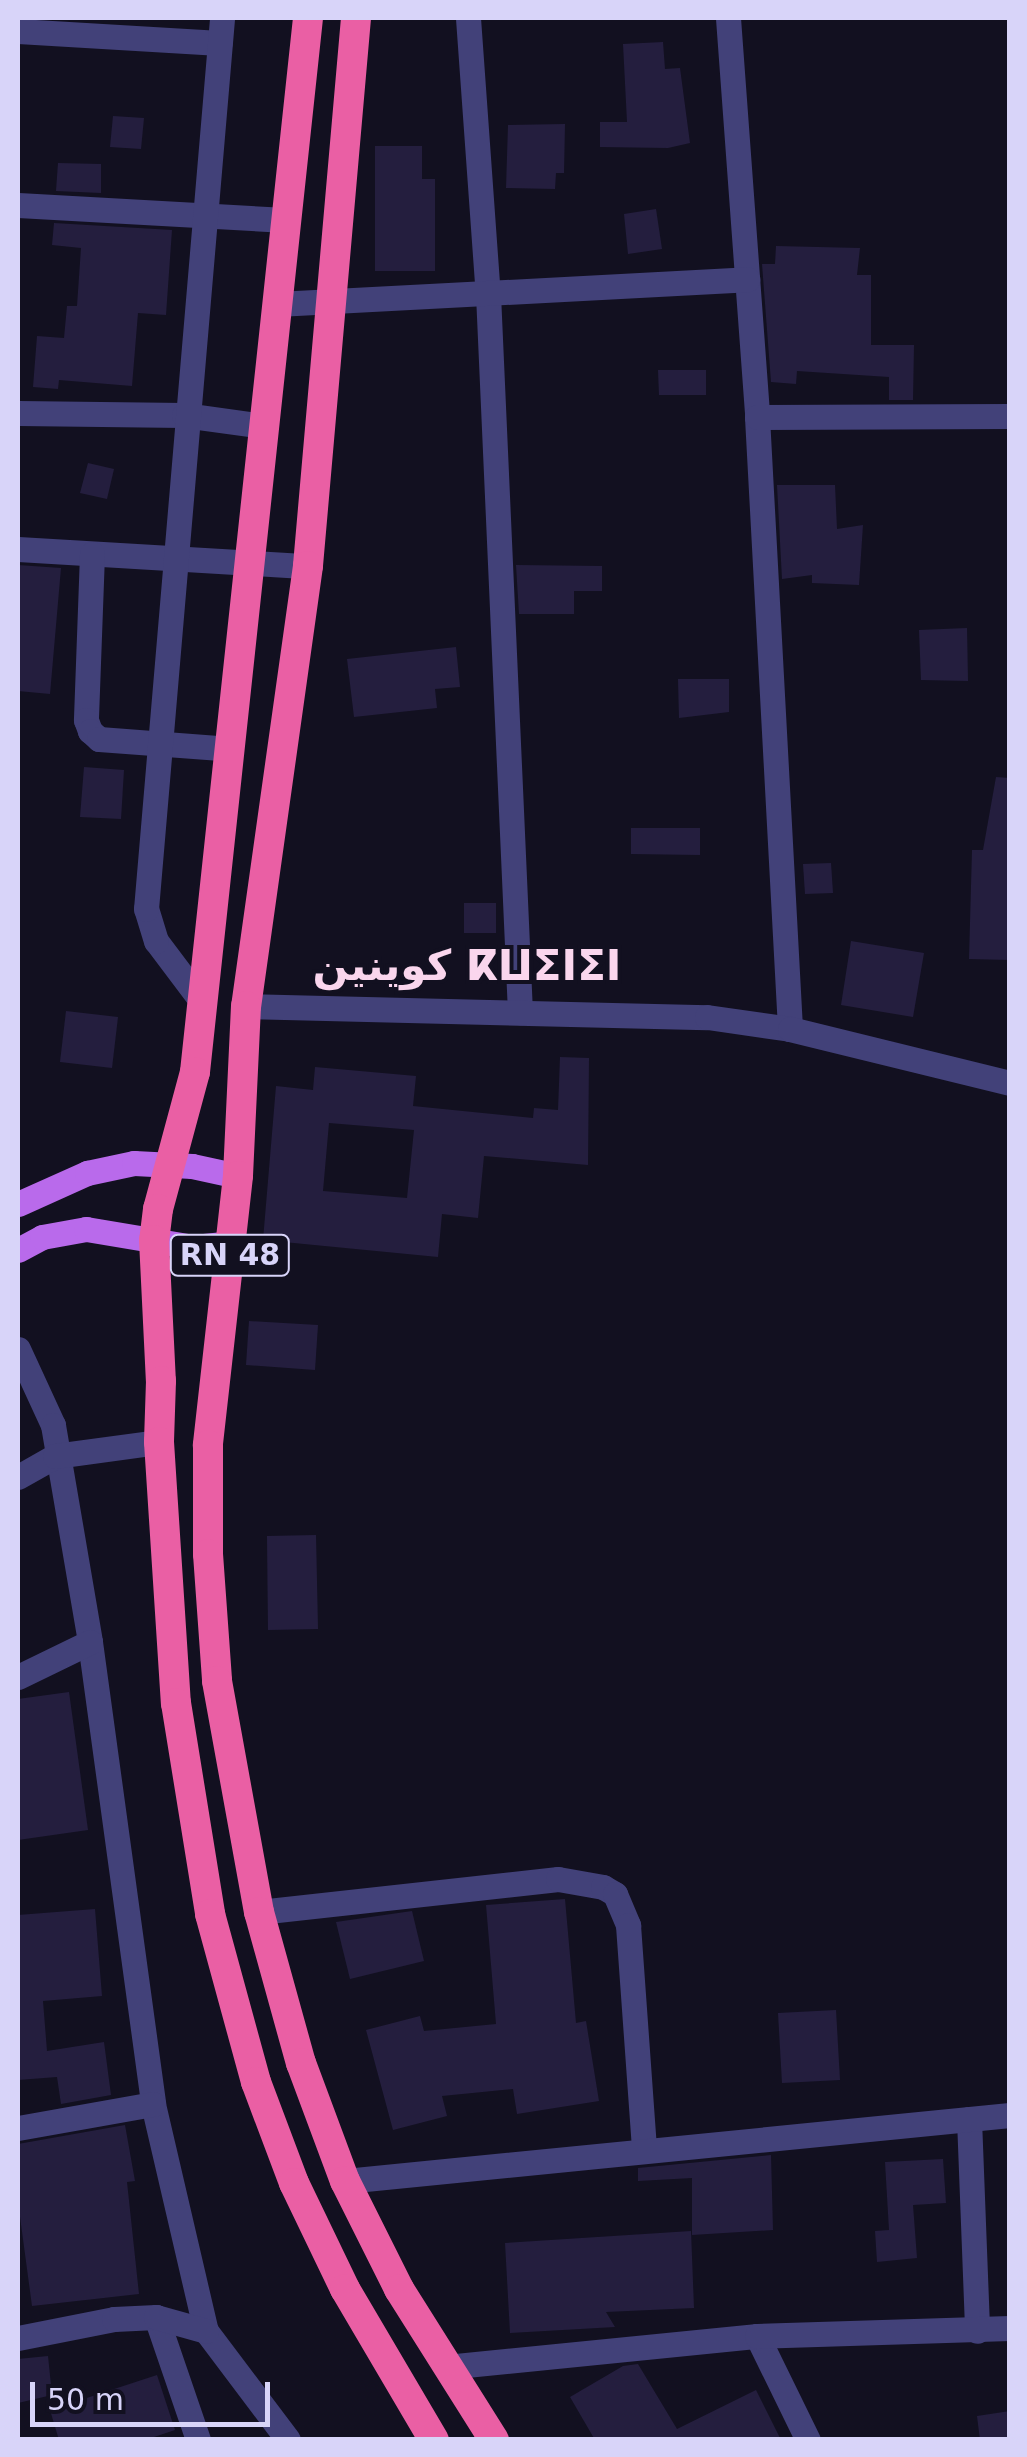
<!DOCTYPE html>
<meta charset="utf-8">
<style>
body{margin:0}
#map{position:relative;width:1027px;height:2457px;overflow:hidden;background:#121020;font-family:"DejaVu Sans",Cairo,"Noto Sans Tifinagh",sans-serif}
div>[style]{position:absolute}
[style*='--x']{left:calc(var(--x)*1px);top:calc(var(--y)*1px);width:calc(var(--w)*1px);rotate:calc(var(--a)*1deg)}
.building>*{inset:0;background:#241e3e}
.minor>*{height:25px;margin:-12.5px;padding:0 12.5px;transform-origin:12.5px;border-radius:12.5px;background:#424179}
.major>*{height:25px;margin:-12.5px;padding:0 12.5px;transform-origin:12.5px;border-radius:12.5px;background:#b96aeb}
.highway>*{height:30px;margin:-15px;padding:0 15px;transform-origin:15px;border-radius:15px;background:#ea5fa4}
span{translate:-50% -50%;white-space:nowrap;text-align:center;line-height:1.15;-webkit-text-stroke:8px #121020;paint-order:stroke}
.shield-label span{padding:2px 8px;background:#121020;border:2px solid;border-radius:8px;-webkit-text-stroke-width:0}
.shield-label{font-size:30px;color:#d8d4f9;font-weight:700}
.district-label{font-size:42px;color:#fad6ed;font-weight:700}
.frame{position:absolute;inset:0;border:20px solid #d8d4f9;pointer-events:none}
.scale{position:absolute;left:30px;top:2382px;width:240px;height:45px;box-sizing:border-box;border:5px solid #d8d4f9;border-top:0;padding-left:12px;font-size:30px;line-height:35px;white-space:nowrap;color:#d8d4f9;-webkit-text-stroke:8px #121020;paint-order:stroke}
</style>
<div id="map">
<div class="building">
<div style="clip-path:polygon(663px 42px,665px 69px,680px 68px,690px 143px,668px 148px,600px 147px,600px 122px,627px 122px,623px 44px)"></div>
<div style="clip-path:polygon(113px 116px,144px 118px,141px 149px,110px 147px)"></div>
<div style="clip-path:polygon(565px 124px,564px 173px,556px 173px,555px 189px,506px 188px,508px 125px)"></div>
<div style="clip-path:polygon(375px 146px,422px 146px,422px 179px,435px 179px,435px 271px,375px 271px)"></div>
<div style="clip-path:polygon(58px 163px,101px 164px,101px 193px,56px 191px)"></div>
<div style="clip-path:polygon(656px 209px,662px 249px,628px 254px,624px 214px)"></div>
<div style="clip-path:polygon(54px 223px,172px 230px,166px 315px,138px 313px,132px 386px,59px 380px,58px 389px,33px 387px,37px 336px,64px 338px,67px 306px,77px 306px,81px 248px,52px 245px)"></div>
<div style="clip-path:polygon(776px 246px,860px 248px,857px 275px,871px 275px,871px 345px,914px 345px,913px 400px,889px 400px,889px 377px,797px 371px,796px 384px,771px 382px,762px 264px,775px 264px)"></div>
<div style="clip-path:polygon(658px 370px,706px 370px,706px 395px,659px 395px)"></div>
<div style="clip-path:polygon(88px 463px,114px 469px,107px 499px,80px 493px)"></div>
<div style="clip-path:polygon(777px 485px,835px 485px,837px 529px,863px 525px,859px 585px,812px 583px,812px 575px,782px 579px)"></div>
<div style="clip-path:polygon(18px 565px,61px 568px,50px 694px,18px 691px)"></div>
<div style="clip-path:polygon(516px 565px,602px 566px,602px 591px,574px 591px,574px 614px,519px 614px)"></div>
<div style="clip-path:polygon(967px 628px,968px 681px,921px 680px,919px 630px)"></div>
<div style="clip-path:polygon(456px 647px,460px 687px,435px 689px,437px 708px,354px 717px,347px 659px)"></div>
<div style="clip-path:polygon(678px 679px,729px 679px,729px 712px,679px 718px)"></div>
<div style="clip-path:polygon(84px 767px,124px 770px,121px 819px,80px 817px)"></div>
<div style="clip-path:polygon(996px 777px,1010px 778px,1010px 960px,969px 959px,972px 850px,983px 850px)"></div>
<div style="clip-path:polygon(631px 828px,700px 828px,700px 855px,631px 854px)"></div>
<div style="clip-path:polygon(831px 863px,833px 893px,805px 894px,803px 864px)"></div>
<div style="clip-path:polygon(464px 903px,496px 903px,496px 933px,464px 933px)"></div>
<div style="clip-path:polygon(851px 941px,924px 953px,913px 1017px,841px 1005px)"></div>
<div style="clip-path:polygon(66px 1011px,118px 1017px,112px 1068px,60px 1062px)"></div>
<div style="clip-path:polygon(evenodd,560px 1057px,589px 1058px,588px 1165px,484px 1156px,478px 1218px,442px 1214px,438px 1257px,263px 1240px,276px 1086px,313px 1090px,315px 1067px,416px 1076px,413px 1106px,533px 1118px,534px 1108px,558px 1110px,560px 1057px,329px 1123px,414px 1130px,407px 1198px,323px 1191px,329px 1123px)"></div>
<div style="clip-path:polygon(249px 1321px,318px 1325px,315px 1370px,246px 1365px)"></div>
<div style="clip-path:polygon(316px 1535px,318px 1629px,268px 1630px,267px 1536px)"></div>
<div style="clip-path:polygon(69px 1692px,88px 1830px,18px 1840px,18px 1699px)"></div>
<div style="clip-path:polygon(565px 1899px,576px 2023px,586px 2021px,599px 2101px,517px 2114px,513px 2089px,442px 2096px,447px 2116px,393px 2130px,366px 2030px,420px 2016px,424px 2031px,496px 2024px,486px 1905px)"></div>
<div style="clip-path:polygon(95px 1909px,102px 1996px,43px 2001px,47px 2051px,104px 2042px,111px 2095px,61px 2104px,57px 2077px,18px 2080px,18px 1915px)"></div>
<div style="clip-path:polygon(412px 1911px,424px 1961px,350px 1979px,336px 1922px)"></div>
<div style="clip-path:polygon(836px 2010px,840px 2080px,782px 2083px,778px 2013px)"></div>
<div style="clip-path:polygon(125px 2125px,135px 2181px,127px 2182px,139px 2294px,32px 2306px,18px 2202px,18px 2144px)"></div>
<div style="clip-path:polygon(771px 2155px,773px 2230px,692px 2235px,692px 2178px,638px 2181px,638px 2168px)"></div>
<div style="clip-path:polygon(943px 2159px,946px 2203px,913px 2205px,917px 2258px,877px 2262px,875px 2231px,889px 2230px,885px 2162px)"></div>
<div style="clip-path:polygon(691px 2231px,694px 2308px,606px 2312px,615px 2327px,510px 2333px,505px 2243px)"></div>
<div style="clip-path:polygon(48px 2356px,52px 2395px,18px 2403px,18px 2359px)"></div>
<div style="clip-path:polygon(638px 2364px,677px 2429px,756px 2390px,781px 2440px,595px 2440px,570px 2397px,623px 2366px)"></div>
<div style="clip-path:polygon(157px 2375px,175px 2430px,145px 2440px,59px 2440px,50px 2410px)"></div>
<div style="clip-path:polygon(1010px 2411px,1010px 2440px,980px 2440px,977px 2416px)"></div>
</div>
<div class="minor">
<div style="--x:468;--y:18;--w:277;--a:85.9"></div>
<div style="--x:488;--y:294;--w:719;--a:87.45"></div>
<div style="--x:728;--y:18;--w:400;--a:85.8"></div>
<div style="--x:757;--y:417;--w:613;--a:86.91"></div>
<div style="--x:18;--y:31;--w:202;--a:3.4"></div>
<div style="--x:18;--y:205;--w:268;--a:3.2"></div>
<div style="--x:277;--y:304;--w:471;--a:-3"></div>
<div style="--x:18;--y:413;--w:166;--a:0.7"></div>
<div style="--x:184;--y:415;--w:81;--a:7.8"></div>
<div style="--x:757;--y:417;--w:253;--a:-0.2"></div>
<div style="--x:18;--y:549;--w:290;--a:3.4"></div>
<div style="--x:92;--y:554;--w:166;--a:92.1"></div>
<div style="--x:86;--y:720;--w:12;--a:70"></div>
<div style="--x:90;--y:731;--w:12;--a:42"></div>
<div style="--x:99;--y:739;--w:132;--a:4.3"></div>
<div style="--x:202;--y:1002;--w:76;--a:-127"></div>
<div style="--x:156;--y:941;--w:34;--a:-107"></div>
<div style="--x:146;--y:909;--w:894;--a:-85.12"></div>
<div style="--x:246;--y:1006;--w:461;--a:1.4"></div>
<div style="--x:707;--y:1017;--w:84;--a:8.2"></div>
<div style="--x:790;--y:1029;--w:227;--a:13.8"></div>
<div style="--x:18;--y:1349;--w:84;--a:65.3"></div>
<div style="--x:53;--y:1425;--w:220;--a:80.3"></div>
<div style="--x:90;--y:1642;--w:466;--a:82.2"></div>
<div style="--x:153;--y:2104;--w:233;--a:76.9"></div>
<div style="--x:206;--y:2331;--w:136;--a:53"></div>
<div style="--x:18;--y:1477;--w:43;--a:-29.6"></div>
<div style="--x:55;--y:1456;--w:105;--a:-7.7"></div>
<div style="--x:18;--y:1677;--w:80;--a:-25.9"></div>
<div style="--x:259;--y:1912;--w:301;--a:-6.3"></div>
<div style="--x:558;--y:1879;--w:46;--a:10.1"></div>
<div style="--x:603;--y:1887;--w:14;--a:30"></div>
<div style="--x:615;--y:1894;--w:34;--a:67"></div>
<div style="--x:628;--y:1925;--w:226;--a:85.9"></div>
<div style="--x:969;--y:2119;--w:212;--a:87.8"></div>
<div style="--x:18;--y:2128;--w:137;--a:-10.1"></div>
<div style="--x:345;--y:2181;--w:668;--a:-5.67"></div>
<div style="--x:156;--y:2317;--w:130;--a:71.1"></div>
<div style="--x:757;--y:2336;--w:116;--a:63.9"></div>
<div style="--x:18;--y:2338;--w:98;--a:-11.2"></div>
<div style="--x:114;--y:2319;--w:42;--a:-2.7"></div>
<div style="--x:156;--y:2317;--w:52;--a:15.6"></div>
<div style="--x:446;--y:2367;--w:313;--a:-5.7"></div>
<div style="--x:757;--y:2336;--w:253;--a:-1.8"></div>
</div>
<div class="major">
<div style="--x:18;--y:1204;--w:76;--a:-24.2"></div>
<div style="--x:87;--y:1173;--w:48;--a:-12"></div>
<div style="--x:134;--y:1163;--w:58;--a:3"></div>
<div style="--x:192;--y:1166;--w:47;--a:12.3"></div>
<div style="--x:18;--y:1250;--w:27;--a:-28"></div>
<div style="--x:42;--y:1237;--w:45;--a:-10.3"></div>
<div style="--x:86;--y:1229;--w:109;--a:9.5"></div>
<div style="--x:194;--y:1247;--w:37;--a:-6"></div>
</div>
<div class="highway">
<div style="--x:308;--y:18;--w:1060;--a:96.12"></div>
<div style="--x:195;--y:1072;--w:142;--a:105.1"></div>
<div style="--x:158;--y:1209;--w:31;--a:97"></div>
<div style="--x:154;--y:1240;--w:141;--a:87.2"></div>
<div style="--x:161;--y:1381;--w:61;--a:91.9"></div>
<div style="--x:159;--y:1442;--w:262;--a:86.3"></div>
<div style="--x:176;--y:1703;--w:214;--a:80.8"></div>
<div style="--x:210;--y:1914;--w:174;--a:74.7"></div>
<div style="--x:256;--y:2082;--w:108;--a:69.4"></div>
<div style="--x:294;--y:2183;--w:118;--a:64.3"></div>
<div style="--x:345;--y:2289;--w:175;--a:59.5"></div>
<div style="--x:356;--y:18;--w:550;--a:95.01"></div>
<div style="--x:308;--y:566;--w:444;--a:98"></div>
<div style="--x:246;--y:1006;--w:170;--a:92.7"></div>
<div style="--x:238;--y:1176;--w:271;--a:96.4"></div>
<div style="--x:208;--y:1445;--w:109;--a:90"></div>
<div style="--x:208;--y:1554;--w:127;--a:85.9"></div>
<div style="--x:217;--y:1681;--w:235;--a:79.7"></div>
<div style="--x:259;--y:1912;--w:157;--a:74.5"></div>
<div style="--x:301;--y:2063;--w:126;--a:69.6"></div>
<div style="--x:345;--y:2181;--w:121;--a:63.4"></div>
<div style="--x:399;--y:2289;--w:178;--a:57.8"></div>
</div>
<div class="shield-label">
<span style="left:230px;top:1255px">RN 48</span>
</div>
<div class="district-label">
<span style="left:467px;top:966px">كوينين ⴽⵡⵉⵏⵉⵏ</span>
</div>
<div class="frame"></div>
<div class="scale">50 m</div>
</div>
